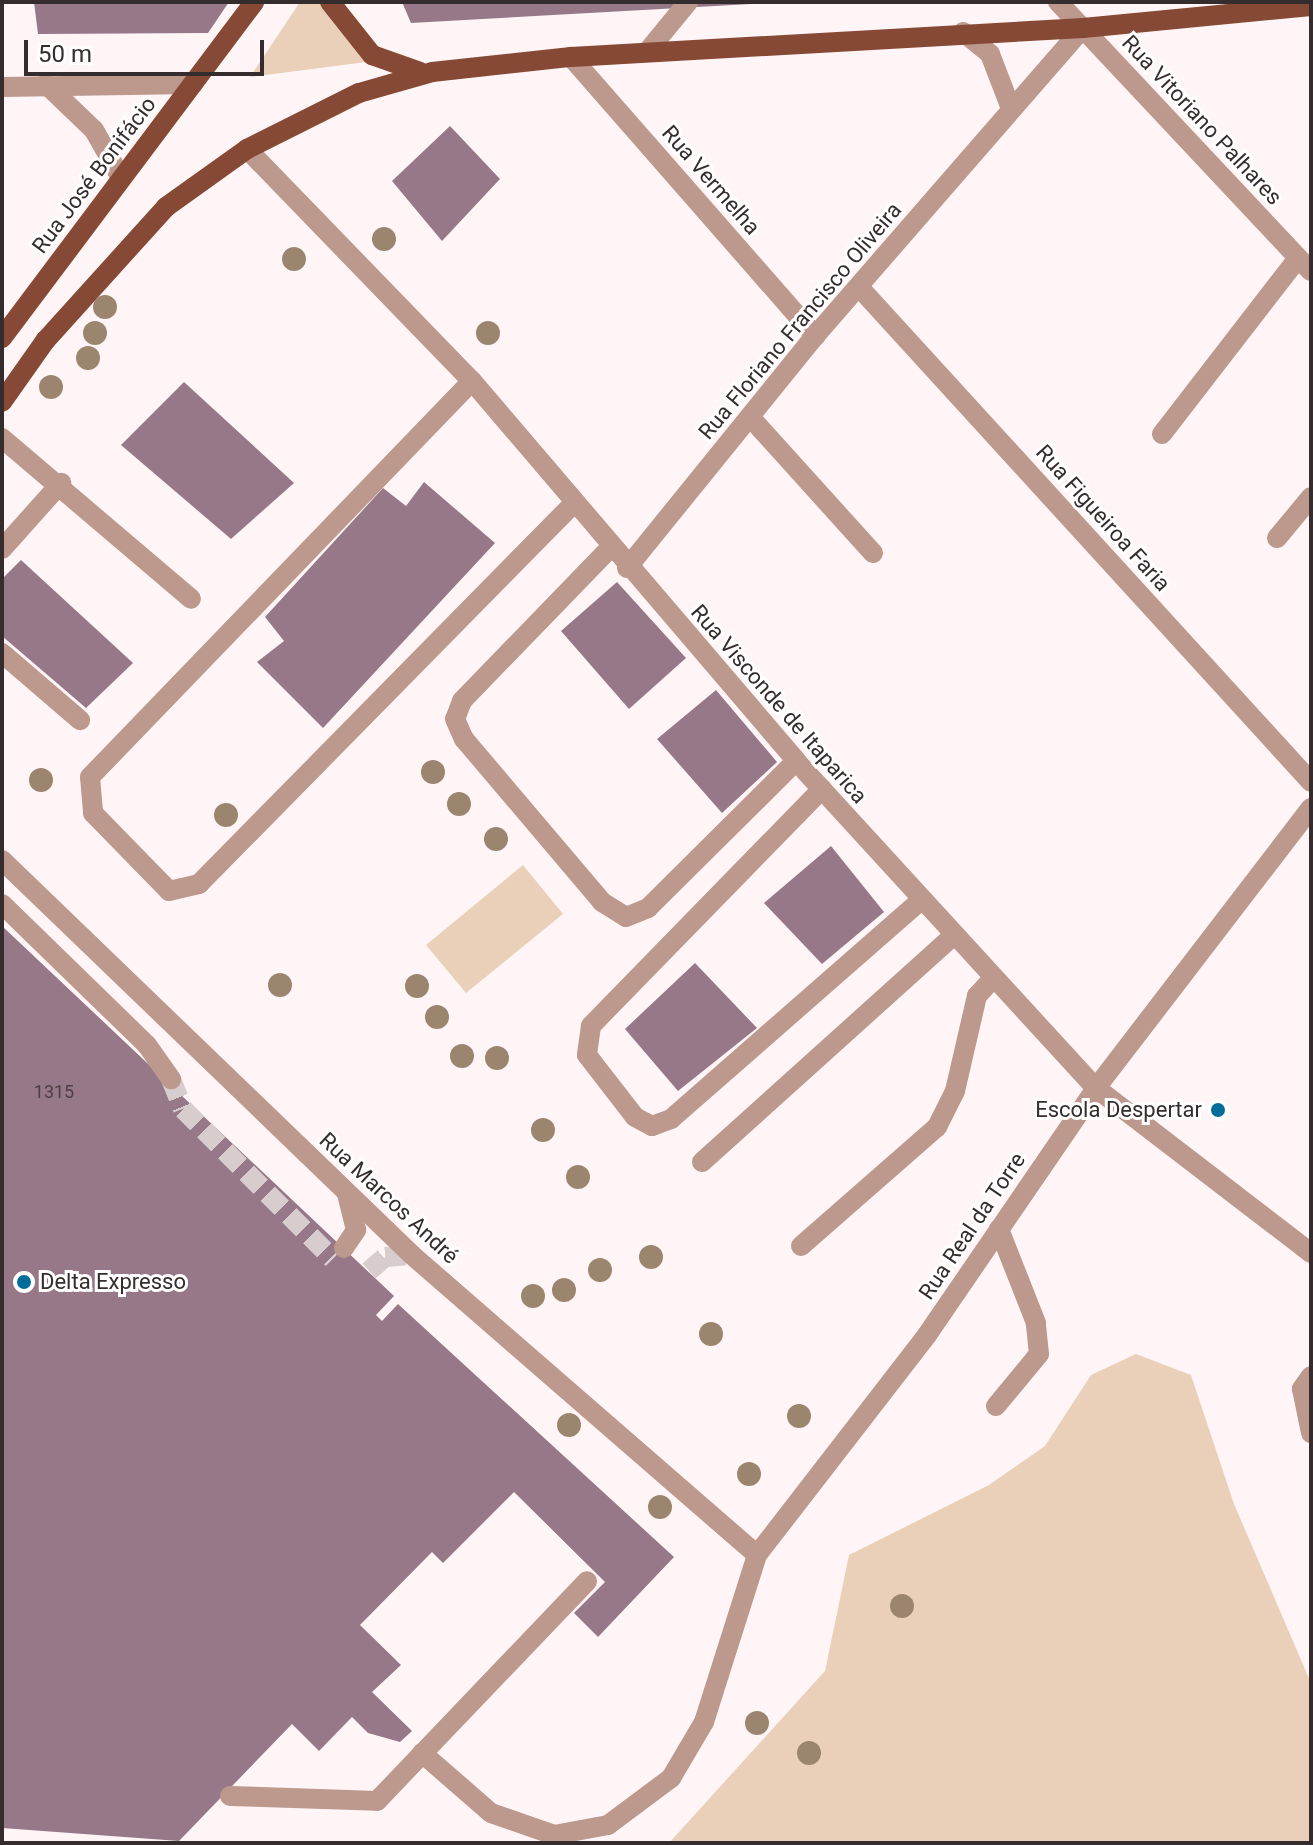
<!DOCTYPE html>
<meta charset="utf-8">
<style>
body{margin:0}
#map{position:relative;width:1313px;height:1845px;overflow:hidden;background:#fff5f6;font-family:Roboto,sans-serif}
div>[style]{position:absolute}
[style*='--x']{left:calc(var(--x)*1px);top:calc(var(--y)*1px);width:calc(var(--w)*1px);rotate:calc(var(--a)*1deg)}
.green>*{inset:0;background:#ead0b8}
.building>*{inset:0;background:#977889}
.minor-tunnel>*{height:20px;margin-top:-10px;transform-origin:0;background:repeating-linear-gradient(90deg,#d7cdce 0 20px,transparent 0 30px)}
.minor>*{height:20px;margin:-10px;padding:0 10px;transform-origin:10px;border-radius:10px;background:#bd988d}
.major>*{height:20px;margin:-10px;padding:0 10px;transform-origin:10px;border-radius:10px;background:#864935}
.trees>*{width:24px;height:24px;margin:-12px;border-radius:50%;background:#9c856f}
.dots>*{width:22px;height:22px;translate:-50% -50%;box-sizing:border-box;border:4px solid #fff;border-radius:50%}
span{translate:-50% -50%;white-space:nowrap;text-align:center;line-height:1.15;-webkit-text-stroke:6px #fff;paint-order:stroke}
.number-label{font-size:18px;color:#4e3f44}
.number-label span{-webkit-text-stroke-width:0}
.street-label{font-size:22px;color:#352c2d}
.poi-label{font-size:22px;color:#352c2d}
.right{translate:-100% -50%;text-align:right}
.left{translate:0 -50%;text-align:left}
.frame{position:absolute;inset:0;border:4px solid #352c2d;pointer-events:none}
.scale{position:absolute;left:24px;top:40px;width:240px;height:36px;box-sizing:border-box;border:4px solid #352c2d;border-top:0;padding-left:10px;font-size:24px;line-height:28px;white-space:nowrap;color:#352c2d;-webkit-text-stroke:6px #fff;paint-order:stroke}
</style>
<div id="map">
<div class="green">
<div style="clip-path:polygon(300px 2px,322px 2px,366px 62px,250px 77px)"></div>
<div style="clip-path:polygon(523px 865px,563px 914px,466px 993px,426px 945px)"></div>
<div style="clip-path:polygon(1136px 1354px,1191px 1375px,1234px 1504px,1311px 1683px,1311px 1843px,669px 1843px,825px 1671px,849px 1555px,989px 1485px,1045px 1446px,1091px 1375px)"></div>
</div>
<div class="building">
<div style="clip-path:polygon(34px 2px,229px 2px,208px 33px,38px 34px)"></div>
<div style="clip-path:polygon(402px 2px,751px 2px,751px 4px,411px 23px)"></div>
<div style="clip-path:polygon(450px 126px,500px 179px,442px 241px,392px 181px)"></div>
<div style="clip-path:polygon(184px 382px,294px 483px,231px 539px,121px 445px)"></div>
<div style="clip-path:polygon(424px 482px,495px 543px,323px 728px,257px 662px,284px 641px,265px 617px,383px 488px,406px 506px)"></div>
<div style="clip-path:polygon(21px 560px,133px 663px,86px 708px,2px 636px,2px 579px)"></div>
<div style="clip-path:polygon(617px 582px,686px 658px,629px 709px,561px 631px)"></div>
<div style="clip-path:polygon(716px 690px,777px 762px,722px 813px,657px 739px)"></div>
<div style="clip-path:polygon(831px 846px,884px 912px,822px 964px,764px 903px)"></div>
<div style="clip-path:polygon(2px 926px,394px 1296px,376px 1315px,382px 1321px,398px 1304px,674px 1557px,598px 1637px,574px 1613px,605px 1582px,514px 1492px,443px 1563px,432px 1552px,360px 1625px,401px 1665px,372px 1692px,412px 1731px,400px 1742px,368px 1733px,352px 1717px,319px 1751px,292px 1724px,179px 1841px,2px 1828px)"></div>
<div style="clip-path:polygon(695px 963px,757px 1028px,678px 1091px,625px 1029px)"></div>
</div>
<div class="minor-tunnel">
<div style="--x:171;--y:1079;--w:32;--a:68"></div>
<div style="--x:183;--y:1109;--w:212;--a:45"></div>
<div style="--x:369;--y:1271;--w:21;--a:-41"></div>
<div style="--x:385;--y:1257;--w:27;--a:-4"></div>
</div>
<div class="minor">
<div style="--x:1058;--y:2;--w:369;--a:46.8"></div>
<div style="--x:963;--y:32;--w:35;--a:39"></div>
<div style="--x:990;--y:54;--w:56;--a:69"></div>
<div style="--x:647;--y:52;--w:65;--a:-50.6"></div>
<div style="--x:571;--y:57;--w:371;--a:48.8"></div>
<div style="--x:46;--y:84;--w:66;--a:43.8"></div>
<div style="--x:94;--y:130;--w:55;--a:60.6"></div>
<div style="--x:2;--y:87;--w:191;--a:-0.9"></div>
<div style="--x:247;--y:149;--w:323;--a:45.9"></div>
<div style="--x:472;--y:381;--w:499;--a:49.5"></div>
<div style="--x:796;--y:761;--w:444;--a:47.5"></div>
<div style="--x:1096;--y:1088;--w:271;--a:37.5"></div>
<div style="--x:859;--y:287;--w:670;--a:47.6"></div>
<div style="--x:472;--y:381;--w:550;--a:133.97"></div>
<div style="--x:90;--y:777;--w:36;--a:85"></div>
<div style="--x:93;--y:813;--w:109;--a:45.7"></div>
<div style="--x:169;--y:891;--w:31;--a:-13"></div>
<div style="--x:199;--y:884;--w:535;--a:-45.45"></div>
<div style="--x:751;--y:418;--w:182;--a:47.9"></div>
<div style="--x:1162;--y:434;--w:222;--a:-52.3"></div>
<div style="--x:2;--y:438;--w:248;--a:40.4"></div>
<div style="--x:1277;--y:538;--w:53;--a:-50.3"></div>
<div style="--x:611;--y:547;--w:214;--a:134.1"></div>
<div style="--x:462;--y:701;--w:19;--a:111"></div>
<div style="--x:455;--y:719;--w:22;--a:66"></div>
<div style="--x:464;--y:739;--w:214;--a:49.7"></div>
<div style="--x:602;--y:902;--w:28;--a:32"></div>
<div style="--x:626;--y:917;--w:24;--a:-22"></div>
<div style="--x:648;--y:908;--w:209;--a:-44.8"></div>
<div style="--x:2;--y:549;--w:89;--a:-48.2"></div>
<div style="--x:627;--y:568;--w:299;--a:-51"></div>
<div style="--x:815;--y:336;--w:408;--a:-49"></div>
<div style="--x:2;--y:653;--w:103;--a:40.7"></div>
<div style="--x:822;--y:789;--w:331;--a:134.3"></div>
<div style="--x:591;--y:1026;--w:29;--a:98"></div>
<div style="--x:587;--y:1055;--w:78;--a:52.3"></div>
<div style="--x:635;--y:1117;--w:19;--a:28"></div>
<div style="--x:652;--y:1126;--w:20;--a:-20"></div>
<div style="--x:671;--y:1119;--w:334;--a:-41.2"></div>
<div style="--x:2;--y:860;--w:569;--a:43.93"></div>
<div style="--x:412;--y:1255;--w:457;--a:41"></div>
<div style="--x:2;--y:904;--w:202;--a:44.2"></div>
<div style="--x:147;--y:1045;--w:42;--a:54.8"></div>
<div style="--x:702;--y:1162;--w:339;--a:-42"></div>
<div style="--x:801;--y:1246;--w:181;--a:-41.2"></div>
<div style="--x:937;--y:1127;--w:40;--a:-63.4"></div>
<div style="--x:955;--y:1091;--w:98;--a:-77"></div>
<div style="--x:977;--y:996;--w:25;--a:-48"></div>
<div style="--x:344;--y:1248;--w:22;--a:-56"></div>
<div style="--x:356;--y:1230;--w:36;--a:-104"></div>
<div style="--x:1311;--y:1376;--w:16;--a:125"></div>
<div style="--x:1302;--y:1389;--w:45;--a:78.4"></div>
<div style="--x:996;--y:1406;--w:67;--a:-50.4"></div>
<div style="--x:1039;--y:1354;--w:31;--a:-96"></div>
<div style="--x:1036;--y:1323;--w:101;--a:-111.5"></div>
<div style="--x:422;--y:1753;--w:91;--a:41"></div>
<div style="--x:491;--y:1813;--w:67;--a:19.2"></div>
<div style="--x:554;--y:1835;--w:55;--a:-10.5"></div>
<div style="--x:608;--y:1825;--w:79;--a:-36.7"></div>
<div style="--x:671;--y:1778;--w:65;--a:-59.5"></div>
<div style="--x:704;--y:1722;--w:175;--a:-72.4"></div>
<div style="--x:757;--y:1555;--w:278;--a:-52.3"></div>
<div style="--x:927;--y:1335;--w:299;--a:-55.6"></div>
<div style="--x:1096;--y:1088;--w:353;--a:-52.5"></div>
<div style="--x:230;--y:1796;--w:147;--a:1.9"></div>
<div style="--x:377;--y:1801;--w:304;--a:-46.3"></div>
</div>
<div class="major">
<div style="--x:330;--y:2;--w:68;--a:51.6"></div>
<div style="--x:372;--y:55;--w:51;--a:19.5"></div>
<div style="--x:2;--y:338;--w:420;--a:-53.1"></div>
<div style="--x:2;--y:402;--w:75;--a:-54.8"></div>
<div style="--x:45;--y:341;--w:181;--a:-47.9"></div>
<div style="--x:166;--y:207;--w:100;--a:-35.6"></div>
<div style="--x:247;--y:149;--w:125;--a:-26.6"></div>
<div style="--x:359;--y:93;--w:76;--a:-16"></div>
<div style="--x:432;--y:72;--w:140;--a:-6.2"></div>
<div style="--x:571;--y:57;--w:513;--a:-3.24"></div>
<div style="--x:1083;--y:28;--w:229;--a:-5.5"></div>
</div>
<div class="trees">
<div style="left:384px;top:239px"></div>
<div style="left:294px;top:259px"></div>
<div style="left:105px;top:307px"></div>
<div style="left:95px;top:333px"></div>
<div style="left:488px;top:333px"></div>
<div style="left:88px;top:358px"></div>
<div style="left:51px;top:387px"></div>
<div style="left:433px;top:772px"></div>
<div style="left:41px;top:780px"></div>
<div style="left:459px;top:804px"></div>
<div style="left:226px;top:815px"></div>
<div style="left:496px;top:839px"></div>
<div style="left:280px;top:985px"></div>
<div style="left:417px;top:986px"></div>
<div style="left:437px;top:1017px"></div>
<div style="left:462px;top:1056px"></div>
<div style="left:497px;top:1058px"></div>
<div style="left:543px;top:1130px"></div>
<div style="left:578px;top:1177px"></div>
<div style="left:651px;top:1257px"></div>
<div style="left:600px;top:1270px"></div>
<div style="left:564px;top:1290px"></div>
<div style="left:533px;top:1296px"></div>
<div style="left:711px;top:1334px"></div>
<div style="left:799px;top:1416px"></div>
<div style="left:569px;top:1425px"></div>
<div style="left:749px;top:1474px"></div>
<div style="left:660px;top:1507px"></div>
<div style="left:902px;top:1606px"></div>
<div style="left:757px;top:1723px"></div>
<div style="left:809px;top:1753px"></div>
</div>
<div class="dots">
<div style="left:1218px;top:1110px;background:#006c99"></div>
<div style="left:24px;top:1282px;background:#006c99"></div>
</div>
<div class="number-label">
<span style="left:54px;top:1092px">1315</span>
</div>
<div class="street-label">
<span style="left:1202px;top:120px;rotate:47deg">Rua Vitoriano Palhares</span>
<span style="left:94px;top:175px;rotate:-53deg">Rua José Bonifácio</span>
<span style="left:711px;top:180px;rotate:49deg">Rua Vermelha</span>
<span style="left:800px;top:321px;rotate:-50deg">Rua Floriano Francisco Oliveira</span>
<span style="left:1103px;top:518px;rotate:48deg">Rua Figueiroa Faria</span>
<span style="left:779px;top:704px;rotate:49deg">Rua Visconde de Itaparica</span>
<span style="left:389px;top:1198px;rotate:43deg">Rua Marcos André</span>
<span style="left:972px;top:1226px;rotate:-56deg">Rua Real da Torre</span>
</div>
<div class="poi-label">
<span class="right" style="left:1202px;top:1110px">Escola Despertar</span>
<span class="left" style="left:40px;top:1282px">Delta Expresso</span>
</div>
<div class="frame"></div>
<div class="scale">50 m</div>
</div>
